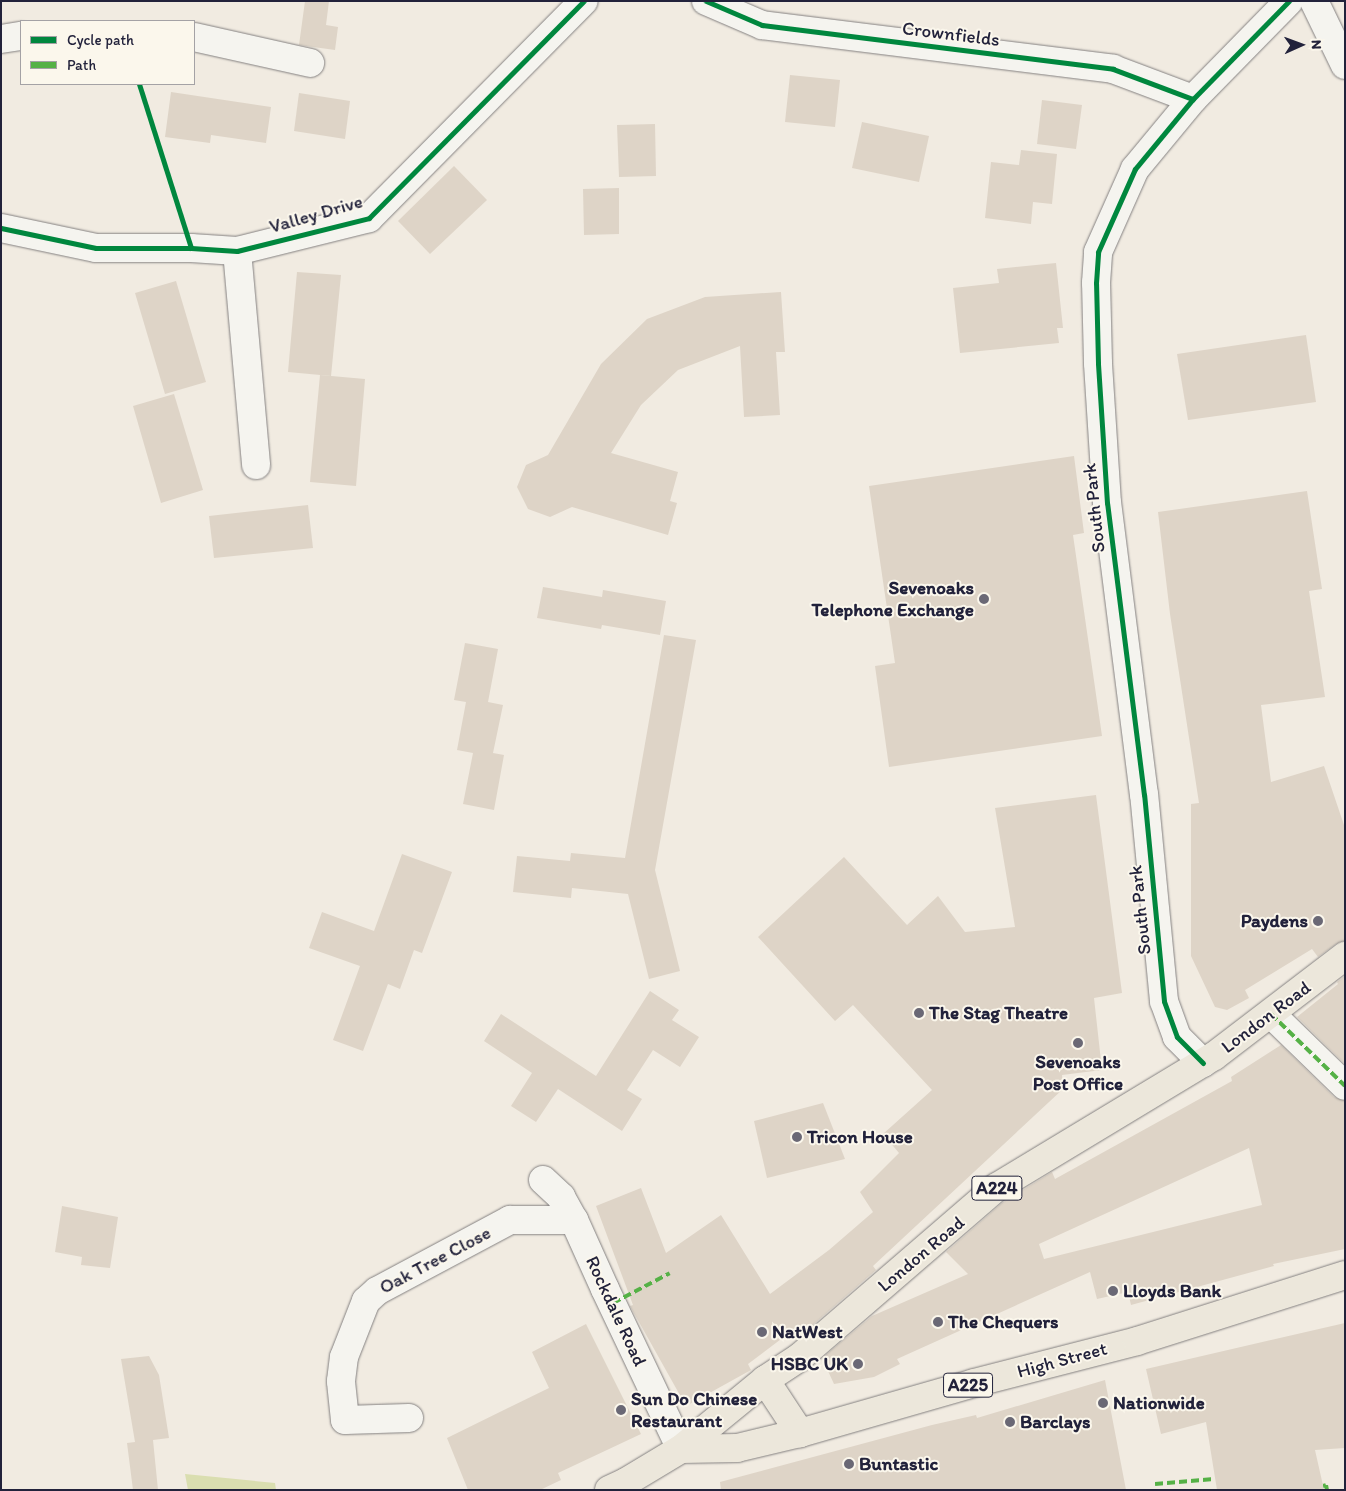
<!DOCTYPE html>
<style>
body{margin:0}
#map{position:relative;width:1346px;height:1491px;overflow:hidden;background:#f1ebe1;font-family:Itim,sans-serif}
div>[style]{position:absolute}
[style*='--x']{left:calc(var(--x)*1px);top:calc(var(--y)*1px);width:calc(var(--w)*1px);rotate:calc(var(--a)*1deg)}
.green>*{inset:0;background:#dadeb0}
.building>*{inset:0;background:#ded4c7}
.roads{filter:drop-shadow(0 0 1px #848181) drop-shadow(0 0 1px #848181)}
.minor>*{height:28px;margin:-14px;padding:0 14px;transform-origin:14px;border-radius:14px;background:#f5f4ef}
.major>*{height:28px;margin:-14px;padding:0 14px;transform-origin:14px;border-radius:14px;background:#ece7db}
.quiet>*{height:4px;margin-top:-2px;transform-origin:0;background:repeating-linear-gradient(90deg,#55b146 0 8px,transparent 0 12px)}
.cycleway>*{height:5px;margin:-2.5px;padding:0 2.5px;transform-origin:2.5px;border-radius:2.5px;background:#00873e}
.dots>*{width:14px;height:14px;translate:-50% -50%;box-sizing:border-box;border:2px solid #fbf7ec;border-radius:50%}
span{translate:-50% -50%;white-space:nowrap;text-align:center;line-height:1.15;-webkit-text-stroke:4px #fbf7ec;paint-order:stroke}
.shield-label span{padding:1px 4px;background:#fbf7ec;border:1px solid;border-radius:4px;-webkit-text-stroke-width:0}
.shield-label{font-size:18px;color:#22223b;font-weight:700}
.street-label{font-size:19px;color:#22223b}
.poi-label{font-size:19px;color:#22223b;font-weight:700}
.right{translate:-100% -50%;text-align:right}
.left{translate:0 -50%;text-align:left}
.frame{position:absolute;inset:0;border:2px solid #22223b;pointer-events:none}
.legend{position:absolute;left:20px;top:20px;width:175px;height:65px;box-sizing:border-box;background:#fbf7ec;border:1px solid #a4a2a5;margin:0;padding:6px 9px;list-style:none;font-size:15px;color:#22223b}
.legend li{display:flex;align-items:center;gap:10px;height:25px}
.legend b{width:25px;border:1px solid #a4a2a5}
.north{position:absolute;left:1276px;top:20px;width:50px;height:50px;-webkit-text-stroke:4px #fbf7ec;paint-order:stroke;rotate:88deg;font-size:14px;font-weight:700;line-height:20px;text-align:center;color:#22223b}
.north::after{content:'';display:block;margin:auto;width:18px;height:22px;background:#22223b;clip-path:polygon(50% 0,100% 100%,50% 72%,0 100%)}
</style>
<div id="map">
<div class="green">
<div style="clip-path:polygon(185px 1474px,275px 1483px,276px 1490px,188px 1490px)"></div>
</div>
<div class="building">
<div style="clip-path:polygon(305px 1px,329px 1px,326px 25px,338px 27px,335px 50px,299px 45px)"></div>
<div style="clip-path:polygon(790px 75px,840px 80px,835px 127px,785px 122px)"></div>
<div style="clip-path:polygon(171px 92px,271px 107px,266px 143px,211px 135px,210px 143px,165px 137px)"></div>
<div style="clip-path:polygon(299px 93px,350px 101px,345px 139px,294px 131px)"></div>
<div style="clip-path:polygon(1042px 100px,1082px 105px,1076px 149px,1037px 144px)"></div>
<div style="clip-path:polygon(862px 122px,929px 136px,919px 182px,852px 168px)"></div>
<div style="clip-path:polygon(655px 124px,656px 176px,619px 177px,617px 125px)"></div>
<div style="clip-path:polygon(1021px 150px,1057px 154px,1052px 204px,1033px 202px,1031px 224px,985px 218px,991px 162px,1019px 165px)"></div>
<div style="clip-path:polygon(454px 166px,487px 200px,430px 254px,398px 221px)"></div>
<div style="clip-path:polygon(619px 188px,619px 234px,584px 235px,583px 189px)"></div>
<div style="clip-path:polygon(1056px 263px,1063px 328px,1057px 328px,1059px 343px,960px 353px,953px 288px,999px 283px,997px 269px)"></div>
<div style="clip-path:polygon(297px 272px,341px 275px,331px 376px,288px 372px)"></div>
<div style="clip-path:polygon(176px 281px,206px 382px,165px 394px,135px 293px)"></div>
<div style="clip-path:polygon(781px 292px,785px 352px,776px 352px,780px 415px,744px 417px,740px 346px,678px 370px,641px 405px,611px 453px,678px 472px,670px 501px,677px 503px,668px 535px,572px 507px,550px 517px,528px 509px,517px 487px,526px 465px,548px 455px,601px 364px,647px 319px,705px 297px)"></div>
<div style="clip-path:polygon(1306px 335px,1316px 402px,1188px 420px,1177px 354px)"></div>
<div style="clip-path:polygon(320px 375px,365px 379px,356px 486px,310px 482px)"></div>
<div style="clip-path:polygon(174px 394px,203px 490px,161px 503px,133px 406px)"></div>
<div style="clip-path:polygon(1074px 456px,1084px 533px,1073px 535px,1102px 736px,889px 767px,875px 666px,895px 663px,869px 486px)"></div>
<div style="clip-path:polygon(1307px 491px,1322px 589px,1309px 591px,1325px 697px,1261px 705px,1271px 782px,1324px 766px,1345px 828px,1345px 941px,1336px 944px,1318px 957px,1312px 949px,1245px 990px,1249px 998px,1227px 1010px,1215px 1007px,1191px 956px,1191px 804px,1199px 803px,1170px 614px,1158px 512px)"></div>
<div style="clip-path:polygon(308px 505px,313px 548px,214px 558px,209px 516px)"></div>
<div style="clip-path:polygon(543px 587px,602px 597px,603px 590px,666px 601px,660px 635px,602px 625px,601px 629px,537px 618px)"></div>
<div style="clip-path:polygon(664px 635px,696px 640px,655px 870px,680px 971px,649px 979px,628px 894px,572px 888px,571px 898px,513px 892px,517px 856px,570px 861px,571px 853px,625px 858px)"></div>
<div style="clip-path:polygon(465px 643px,498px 649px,488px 702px,503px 705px,493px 753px,504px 755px,494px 810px,463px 804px,473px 753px,457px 750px,466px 702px,454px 700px)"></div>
<div style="clip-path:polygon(1096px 795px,1122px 993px,1094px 998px,1102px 1070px,1062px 1075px,1063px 1089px,873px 1266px,876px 1270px,808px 1329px,807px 1327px,796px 1336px,793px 1330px,748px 1364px,751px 1370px,686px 1406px,630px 1306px,633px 1305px,596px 1206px,641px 1188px,666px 1253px,721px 1215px,770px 1294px,829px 1250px,873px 1212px,860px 1192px,899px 1153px,883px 1134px,932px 1090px,853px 1005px,835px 1021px,758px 937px,844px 857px,907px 925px,938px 896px,965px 932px,1015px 927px,995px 808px)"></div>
<div style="clip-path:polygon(402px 854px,452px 872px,422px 953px,414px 950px,400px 989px,388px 984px,363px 1051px,333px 1040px,360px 966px,309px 948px,322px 912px,374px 931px)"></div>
<div style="clip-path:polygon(1345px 976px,1345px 1064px,1297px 1017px,1338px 984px,1337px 982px)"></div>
<div style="clip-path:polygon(650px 991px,679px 1010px,672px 1020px,699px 1037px,680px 1067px,653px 1050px,627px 1090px,642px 1099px,622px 1131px,558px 1089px,536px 1122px,511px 1106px,532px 1073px,484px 1041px,501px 1014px,596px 1076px)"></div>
<div style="clip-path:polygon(evenodd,1281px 1045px,1334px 1097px,1345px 1101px,1345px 1249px,1273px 1264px,1274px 1266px,1131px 1305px,1128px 1292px,1097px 1299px,1090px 1272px,897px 1359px,900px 1364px,874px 1377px,834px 1384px,822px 1358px,872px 1316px,968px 1274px,946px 1252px,1002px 1203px,1052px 1172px,1055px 1179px,1232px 1081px,1231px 1077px,1281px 1045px,1249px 1148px,1262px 1205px,1044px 1259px,1039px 1244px,1249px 1148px)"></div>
<div style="clip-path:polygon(823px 1103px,845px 1159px,767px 1178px,754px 1121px)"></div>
<div style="clip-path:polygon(62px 1206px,118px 1217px,110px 1268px,81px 1265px,82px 1257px,55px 1252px)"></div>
<div style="clip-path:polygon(1345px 1323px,1345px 1448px,1315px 1450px,1324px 1490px,1217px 1490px,1206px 1422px,1161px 1434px,1146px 1369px)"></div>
<div style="clip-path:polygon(586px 1324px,641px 1434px,558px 1473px,561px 1480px,540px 1490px,468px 1490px,447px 1438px,549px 1388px,532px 1352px)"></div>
<div style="clip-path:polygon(149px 1356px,159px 1375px,169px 1438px,153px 1440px,158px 1490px,133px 1490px,127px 1443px,135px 1442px,121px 1359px)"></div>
<div style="clip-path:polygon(1105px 1380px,1126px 1490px,721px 1490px,720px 1482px,932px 1425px,976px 1415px,977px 1418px)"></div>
</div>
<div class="roads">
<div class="minor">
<div style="--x:706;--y:1;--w:61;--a:23.2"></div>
<div style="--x:762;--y:25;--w:354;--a:7.1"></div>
<div style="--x:1113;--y:69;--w:85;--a:20.6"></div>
<div style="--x:1314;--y:1;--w:71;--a:64.2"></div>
<div style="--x:194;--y:37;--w:119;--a:12.6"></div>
<div style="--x:1;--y:39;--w:20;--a:-9"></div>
<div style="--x:1;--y:228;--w:97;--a:11.9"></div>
<div style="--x:96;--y:248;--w:95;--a:0"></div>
<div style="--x:191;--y:248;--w:46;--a:3.7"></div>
<div style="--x:237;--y:251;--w:136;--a:-14"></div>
<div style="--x:369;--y:218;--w:305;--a:-45.3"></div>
<div style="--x:237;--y:251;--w:215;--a:84.9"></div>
<div style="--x:1271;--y:1014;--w:103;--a:44.2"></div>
<div style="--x:1203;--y:1063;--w:37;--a:-135"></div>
<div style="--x:1177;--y:1037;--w:38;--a:-110"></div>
<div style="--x:1164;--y:1001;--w:207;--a:-95.5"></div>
<div style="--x:1144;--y:795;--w:294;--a:-97.2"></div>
<div style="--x:1107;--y:503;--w:140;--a:-93.7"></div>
<div style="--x:1098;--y:363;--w:80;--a:-91.4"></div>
<div style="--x:1096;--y:283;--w:31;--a:-86"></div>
<div style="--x:1098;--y:252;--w:91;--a:-66"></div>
<div style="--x:1135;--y:169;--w:91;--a:-50.4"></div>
<div style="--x:1193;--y:99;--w:137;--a:-45.6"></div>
<div style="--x:543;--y:1180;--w:25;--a:43"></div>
<div style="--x:561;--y:1197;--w:26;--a:61"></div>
<div style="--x:574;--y:1220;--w:76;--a:65.8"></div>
<div style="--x:605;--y:1289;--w:177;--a:64.6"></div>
<div style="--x:409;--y:1418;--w:64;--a:178.2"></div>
<div style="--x:345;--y:1420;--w:39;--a:-96"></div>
<div style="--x:341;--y:1381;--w:24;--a:-83"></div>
<div style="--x:344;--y:1357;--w:60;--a:-68.6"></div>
<div style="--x:366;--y:1301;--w:15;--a:-42"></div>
<div style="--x:377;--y:1291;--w:151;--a:-28.1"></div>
<div style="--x:510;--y:1220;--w:64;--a:0"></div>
</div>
<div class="major">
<div style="--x:765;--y:1380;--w:64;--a:56.6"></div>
<div style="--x:681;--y:1449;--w:56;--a:-1"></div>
<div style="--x:737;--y:1448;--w:65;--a:-13.4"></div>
<div style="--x:800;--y:1433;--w:181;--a:-16"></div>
<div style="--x:974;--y:1383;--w:168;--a:-14.4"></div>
<div style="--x:1137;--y:1341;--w:218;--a:-17.6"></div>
<div style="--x:609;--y:1490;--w:19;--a:-25"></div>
<div style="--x:626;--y:1482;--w:64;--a:-31"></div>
<div style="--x:681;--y:1449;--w:109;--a:-39.4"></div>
<div style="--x:765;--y:1380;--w:42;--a:-33.3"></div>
<div style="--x:800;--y:1357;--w:260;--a:-40.8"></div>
<div style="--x:997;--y:1187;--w:253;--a:-31.1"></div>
<div style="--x:1214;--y:1056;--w:165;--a:-37.4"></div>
</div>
</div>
<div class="quiet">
<div style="--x:1271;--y:1014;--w:103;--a:44.2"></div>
<div style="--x:613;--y:1303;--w:64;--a:-27.8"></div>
<div style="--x:1155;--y:1484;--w:59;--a:-4.8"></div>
<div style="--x:1323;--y:1486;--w:3;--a:-18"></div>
<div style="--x:1326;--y:1485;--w:5;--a:79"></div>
</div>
<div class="cycleway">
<div style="--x:706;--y:1;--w:61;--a:23.2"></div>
<div style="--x:762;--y:25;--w:354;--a:7.1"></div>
<div style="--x:1113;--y:69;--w:85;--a:20.6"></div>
<div style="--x:139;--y:84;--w:172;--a:72.4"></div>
<div style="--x:1;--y:228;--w:97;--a:11.9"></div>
<div style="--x:96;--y:248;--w:95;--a:0"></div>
<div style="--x:191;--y:248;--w:46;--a:3.7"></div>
<div style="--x:237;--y:251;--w:136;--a:-14"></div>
<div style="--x:369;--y:218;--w:305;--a:-45.3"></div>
<div style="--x:1203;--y:1063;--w:37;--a:-135"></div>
<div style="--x:1177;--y:1037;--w:38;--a:-110"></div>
<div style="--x:1164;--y:1001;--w:207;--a:-95.5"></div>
<div style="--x:1144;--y:795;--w:294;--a:-97.2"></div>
<div style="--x:1107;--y:503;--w:140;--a:-93.7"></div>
<div style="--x:1098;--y:363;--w:80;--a:-91.4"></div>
<div style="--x:1096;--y:283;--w:31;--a:-86"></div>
<div style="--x:1098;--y:252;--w:91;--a:-66"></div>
<div style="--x:1135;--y:169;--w:91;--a:-50.4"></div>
<div style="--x:1193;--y:99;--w:137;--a:-45.6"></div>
</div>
<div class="dots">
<div style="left:984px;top:599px;background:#6a6875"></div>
<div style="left:1318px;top:921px;background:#6a6875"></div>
<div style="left:919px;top:1013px;background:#6a6875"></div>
<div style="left:1078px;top:1043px;background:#6a6875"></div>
<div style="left:797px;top:1137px;background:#6a6875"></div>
<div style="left:1113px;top:1291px;background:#6a6875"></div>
<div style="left:938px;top:1322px;background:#6a6875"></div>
<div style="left:762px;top:1332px;background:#6a6875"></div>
<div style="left:858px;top:1364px;background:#6a6875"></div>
<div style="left:1103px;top:1403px;background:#6a6875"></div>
<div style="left:621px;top:1410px;background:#6a6875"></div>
<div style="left:1010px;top:1422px;background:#6a6875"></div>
<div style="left:849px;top:1464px;background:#6a6875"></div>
</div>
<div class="shield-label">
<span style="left:997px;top:1188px">A224</span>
<span style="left:968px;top:1385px">A225</span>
</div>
<div class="street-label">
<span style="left:951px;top:34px;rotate:7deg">Crownfields</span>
<span style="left:316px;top:214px;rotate:-16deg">Valley Drive</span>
<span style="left:1094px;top:508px;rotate:-96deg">South Park</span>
<span style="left:1140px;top:910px;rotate:-96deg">South Park</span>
<span style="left:1266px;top:1017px;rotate:-37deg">London Road</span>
<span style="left:921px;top:1254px;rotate:-40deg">London Road</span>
<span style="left:435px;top:1260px;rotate:-28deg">Oak Tree Close</span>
<span style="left:616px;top:1311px;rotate:65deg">Rockdale Road</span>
<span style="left:1062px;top:1360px;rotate:-15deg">High Street</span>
</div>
<div class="poi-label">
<span class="right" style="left:974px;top:599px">Sevenoaks<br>Telephone Exchange</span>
<span class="right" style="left:1308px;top:921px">Paydens</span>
<span class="left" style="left:929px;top:1013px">The Stag Theatre</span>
<span style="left:1078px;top:1073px">Sevenoaks<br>Post Office</span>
<span class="left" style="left:807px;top:1137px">Tricon House</span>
<span class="left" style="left:1123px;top:1291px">Lloyds Bank</span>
<span class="left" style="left:948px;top:1322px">The Chequers</span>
<span class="left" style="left:772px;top:1332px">NatWest</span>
<span class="right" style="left:848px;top:1364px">HSBC UK</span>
<span class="left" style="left:631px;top:1410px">Sun Do Chinese<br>Restaurant</span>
<span class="left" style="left:1113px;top:1403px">Nationwide</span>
<span class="left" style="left:1020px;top:1422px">Barclays</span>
<span class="left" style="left:859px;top:1464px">Buntastic</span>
</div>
<div class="frame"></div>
<ul class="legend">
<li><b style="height:6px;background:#00873e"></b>Cycle path</li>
<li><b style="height:6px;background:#55b146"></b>Path</li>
</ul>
<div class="north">N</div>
</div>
